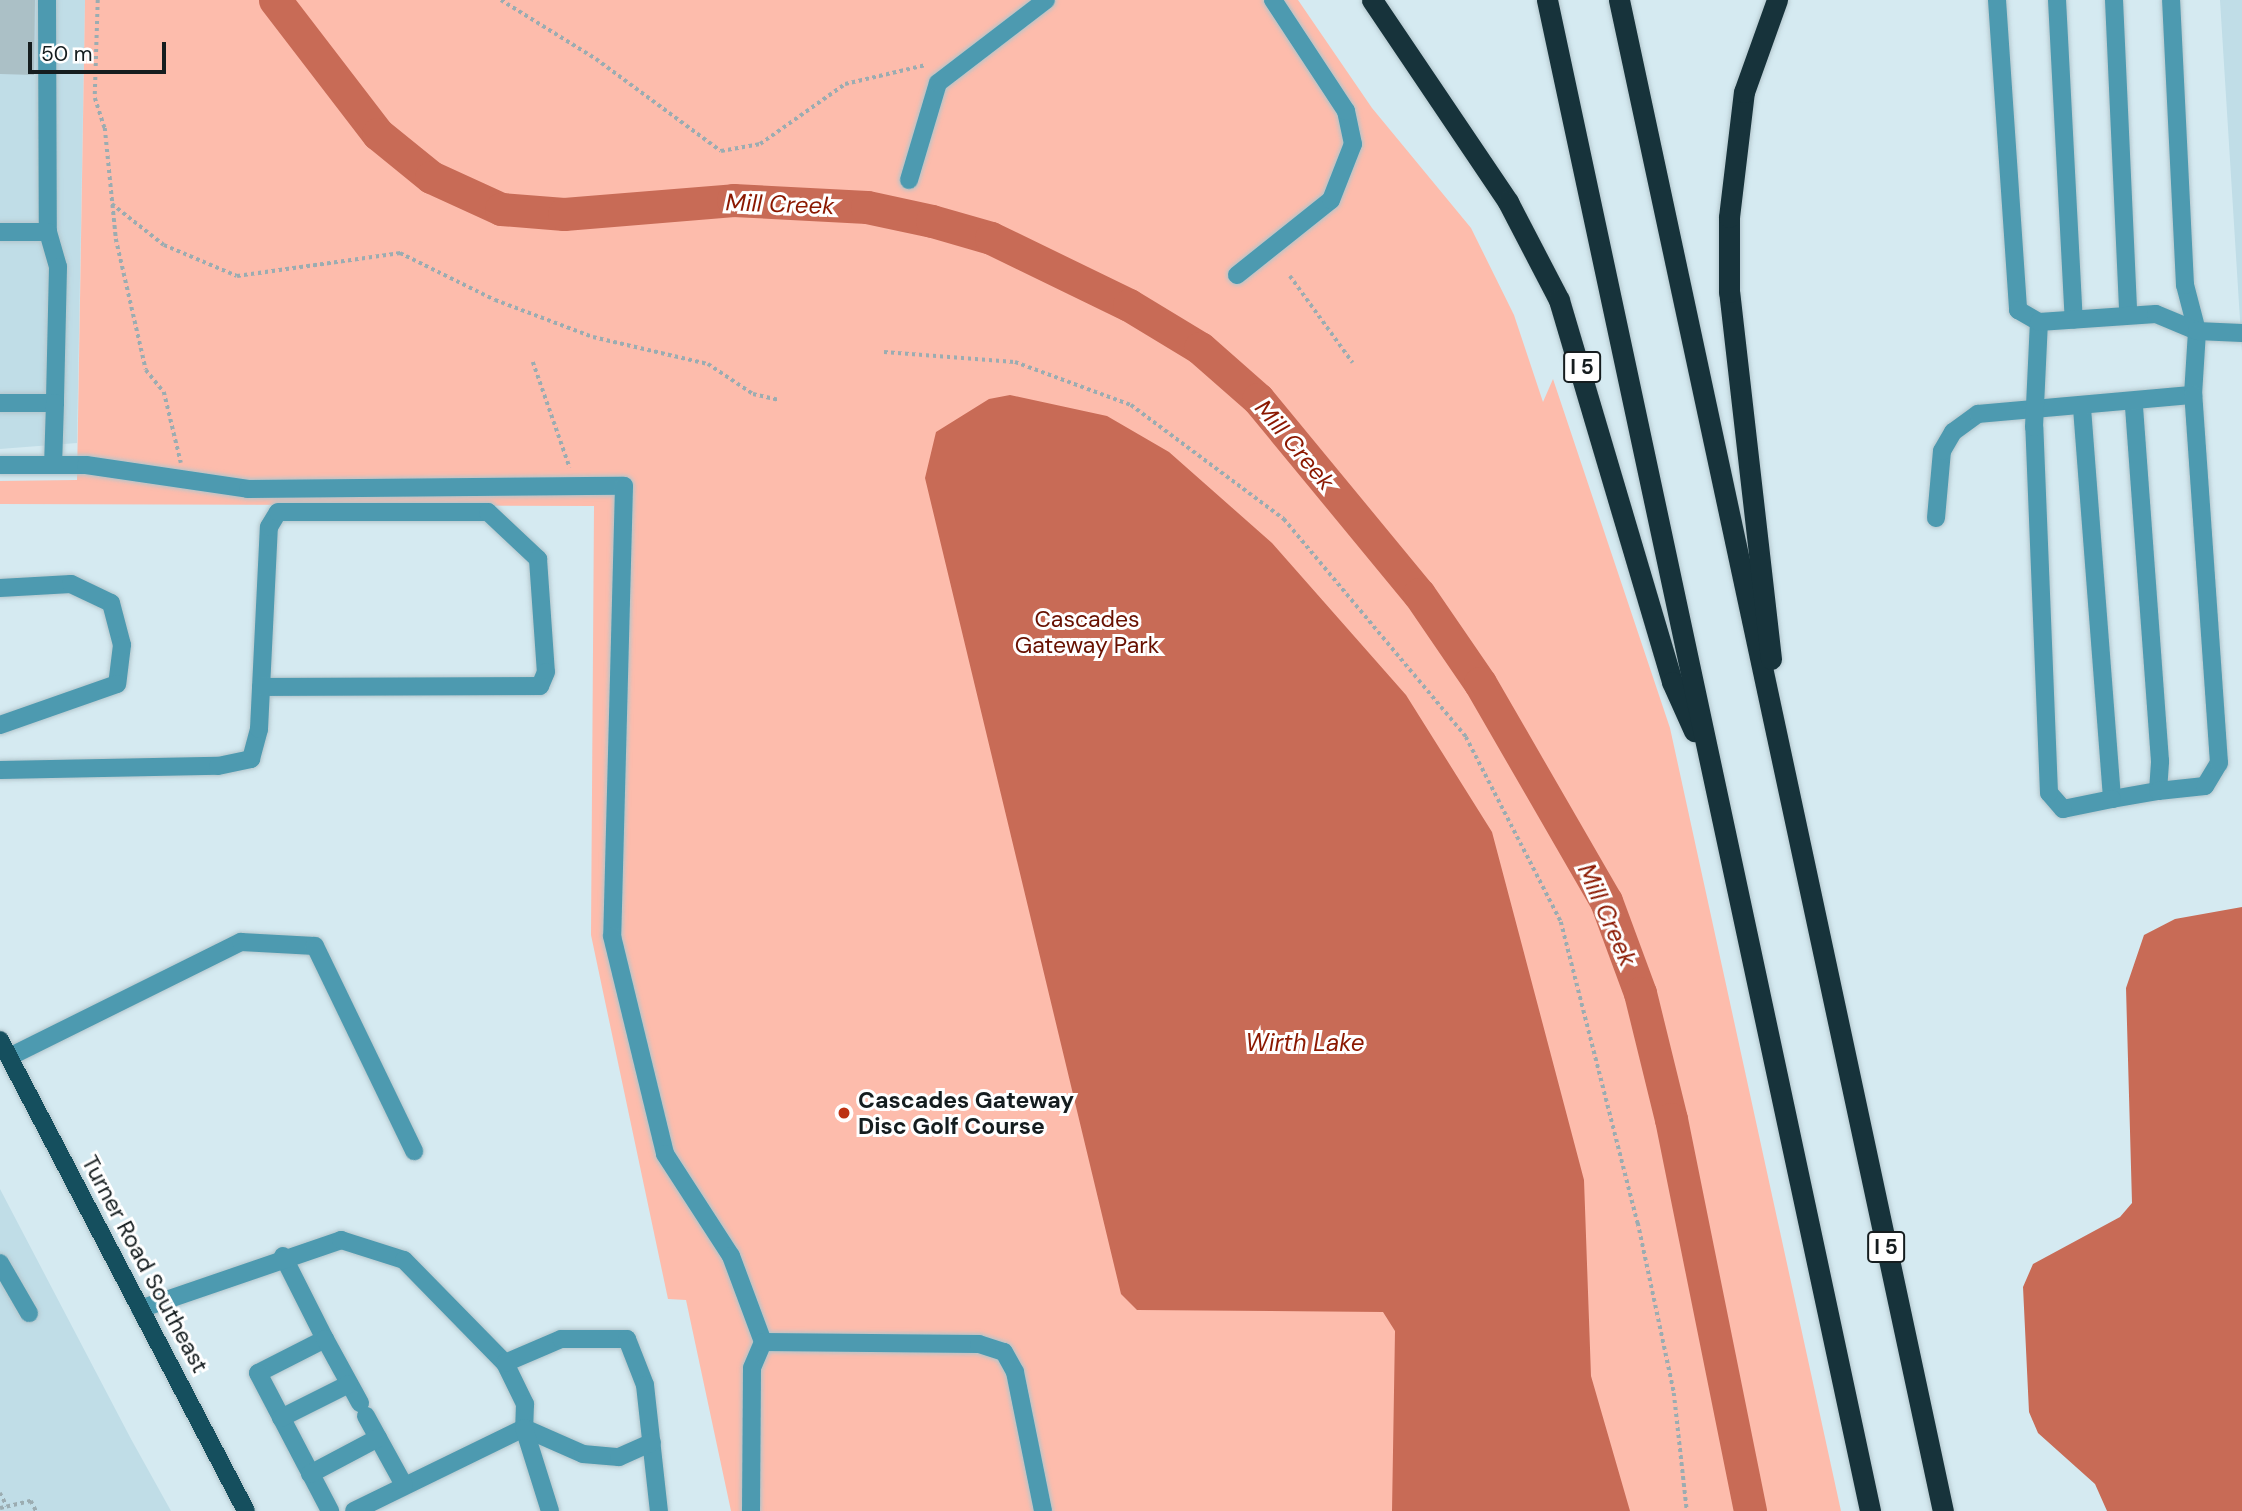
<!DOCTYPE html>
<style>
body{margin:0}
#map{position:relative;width:2242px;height:1511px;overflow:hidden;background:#d5eaf1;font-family:"DM Sans",sans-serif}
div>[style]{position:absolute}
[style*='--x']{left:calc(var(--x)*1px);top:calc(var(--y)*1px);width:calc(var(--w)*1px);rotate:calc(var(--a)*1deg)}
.built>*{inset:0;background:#c0dde7}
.green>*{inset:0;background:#fdbcac}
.water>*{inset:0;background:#c86b56}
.river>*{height:33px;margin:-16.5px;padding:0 16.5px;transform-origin:16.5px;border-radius:16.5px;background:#c86b56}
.building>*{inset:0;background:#abc0c6}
.path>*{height:3.5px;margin-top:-1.75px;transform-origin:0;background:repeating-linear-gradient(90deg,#9bacb1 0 3.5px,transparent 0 7px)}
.roads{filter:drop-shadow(0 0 2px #b2c5cb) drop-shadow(0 0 2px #b2c5cb)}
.minor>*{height:18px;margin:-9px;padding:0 9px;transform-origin:9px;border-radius:9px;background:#4d9ab0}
.major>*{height:18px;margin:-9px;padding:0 9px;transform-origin:9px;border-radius:9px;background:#154f5e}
.highway>*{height:21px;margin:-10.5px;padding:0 10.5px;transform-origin:10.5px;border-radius:10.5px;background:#17333b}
.dots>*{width:19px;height:19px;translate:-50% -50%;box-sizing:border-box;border:4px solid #fff;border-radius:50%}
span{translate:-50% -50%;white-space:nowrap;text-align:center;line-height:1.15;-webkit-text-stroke:6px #fff;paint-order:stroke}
.shield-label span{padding:2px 5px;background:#fff;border:2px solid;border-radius:5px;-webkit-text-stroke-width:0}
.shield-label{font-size:21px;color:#151d1f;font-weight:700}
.park-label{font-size:23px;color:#671000}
.poi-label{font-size:23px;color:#151d1f;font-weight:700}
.left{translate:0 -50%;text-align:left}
.street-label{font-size:23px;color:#151d1f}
.water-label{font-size:24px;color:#8b1800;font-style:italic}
.scale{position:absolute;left:28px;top:42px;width:138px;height:32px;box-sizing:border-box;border:4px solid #151d1f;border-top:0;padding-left:9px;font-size:21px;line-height:24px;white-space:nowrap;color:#151d1f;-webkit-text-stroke:5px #fff;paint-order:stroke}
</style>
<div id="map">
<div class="built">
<div style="clip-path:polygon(0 0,85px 0,77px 443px,0 449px)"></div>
<div style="clip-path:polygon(2220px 0,2242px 0,2242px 352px)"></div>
<div style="clip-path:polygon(0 1189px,131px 1439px,171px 1511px,0 1511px)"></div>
</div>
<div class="green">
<div style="clip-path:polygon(85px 0,1298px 0,1372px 108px,1471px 228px,1514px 315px,1543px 402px,1553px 379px,1670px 728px,1841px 1511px,731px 1511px,686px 1300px,668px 1299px,591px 935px,594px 506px,0 504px,0 481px,77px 480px)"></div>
</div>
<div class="water">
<div style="clip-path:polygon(1010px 395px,1107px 416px,1169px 452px,1272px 543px,1406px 695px,1492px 832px,1584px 1180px,1591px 1376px,1630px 1511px,1392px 1511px,1395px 1331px,1383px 1312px,1137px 1310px,1121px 1294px,925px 478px,936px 432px,989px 399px)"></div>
<div style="clip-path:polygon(2242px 907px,2242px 1511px,2107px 1511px,2095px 1484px,2038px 1433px,2029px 1412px,2023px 1287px,2033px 1264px,2120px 1217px,2132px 1203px,2126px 988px,2144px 935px,2175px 919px)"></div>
</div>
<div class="river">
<div style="--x:275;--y:0;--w:169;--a:52.5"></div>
<div style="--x:378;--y:134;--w:68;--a:39.1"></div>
<div style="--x:431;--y:177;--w:77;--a:24.6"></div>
<div style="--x:501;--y:209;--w:63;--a:4.5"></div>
<div style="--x:564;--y:214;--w:170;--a:-4.7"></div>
<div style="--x:733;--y:200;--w:134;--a:3"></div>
<div style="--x:867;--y:207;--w:66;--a:12.2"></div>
<div style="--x:932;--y:221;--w:61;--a:16.1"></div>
<div style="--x:991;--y:238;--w:153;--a:25.9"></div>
<div style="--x:1129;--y:305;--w:83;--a:31.2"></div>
<div style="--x:1200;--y:348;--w:77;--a:41.3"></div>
<div style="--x:1258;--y:399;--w:253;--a:50.5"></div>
<div style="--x:1419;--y:594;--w:108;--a:55.6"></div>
<div style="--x:1480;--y:683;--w:252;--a:60"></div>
<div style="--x:1606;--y:901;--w:98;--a:69.7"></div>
<div style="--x:1640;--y:993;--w:130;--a:76.2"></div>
<div style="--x:1671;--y:1119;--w:400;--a:78.6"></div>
</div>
<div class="building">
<div style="clip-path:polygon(0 0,35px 0,34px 75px,0 74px)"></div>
</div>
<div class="path">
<div style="--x:98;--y:0;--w:98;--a:91.8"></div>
<div style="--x:95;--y:98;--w:32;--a:72"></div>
<div style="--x:105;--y:128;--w:112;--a:84.3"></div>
<div style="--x:116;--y:239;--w:134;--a:77.1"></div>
<div style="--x:146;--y:370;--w:28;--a:51"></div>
<div style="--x:164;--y:392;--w:73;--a:76.5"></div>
<div style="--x:501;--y:0;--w:112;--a:31.8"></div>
<div style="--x:596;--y:59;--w:155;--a:36.4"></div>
<div style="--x:721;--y:151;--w:40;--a:-10"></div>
<div style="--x:760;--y:144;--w:104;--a:-35.2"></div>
<div style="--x:845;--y:84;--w:83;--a:-13.2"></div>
<div style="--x:112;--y:204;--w:66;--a:38.3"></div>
<div style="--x:164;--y:245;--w:79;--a:23"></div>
<div style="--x:237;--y:276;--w:165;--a:-8"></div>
<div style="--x:400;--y:253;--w:106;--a:26.3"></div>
<div style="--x:495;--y:300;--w:105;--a:20.7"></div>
<div style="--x:593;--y:337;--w:118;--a:13.2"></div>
<div style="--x:708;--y:364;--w:54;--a:33.7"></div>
<div style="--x:753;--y:394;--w:27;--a:13"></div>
<div style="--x:1290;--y:276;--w:107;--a:54.1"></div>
<div style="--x:884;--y:352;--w:131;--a:4.4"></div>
<div style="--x:1015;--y:362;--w:124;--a:20.3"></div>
<div style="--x:1131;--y:405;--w:191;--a:36.7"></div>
<div style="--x:1284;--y:519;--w:284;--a:50.1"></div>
<div style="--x:1466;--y:737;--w:208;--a:62.8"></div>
<div style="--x:1561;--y:922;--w:311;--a:75.7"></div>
<div style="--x:1638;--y:1223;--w:174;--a:78"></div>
<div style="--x:1674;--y:1393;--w:119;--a:83.7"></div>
<div style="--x:533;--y:362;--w:112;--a:70.8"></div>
<div style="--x:0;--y:1493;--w:15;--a:62"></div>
<div style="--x:0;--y:1508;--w:32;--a:-13"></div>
<div style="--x:31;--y:1501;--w:11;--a:63"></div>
</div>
<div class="roads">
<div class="minor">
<div style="--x:47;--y:0;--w:232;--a:89.8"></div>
<div style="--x:48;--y:232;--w:36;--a:74"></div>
<div style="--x:58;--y:267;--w:136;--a:91.3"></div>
<div style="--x:1997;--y:0;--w:311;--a:86.1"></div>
<div style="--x:2018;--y:310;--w:24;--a:30"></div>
<div style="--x:2057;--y:0;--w:320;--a:87"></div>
<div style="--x:2114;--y:0;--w:313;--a:87.4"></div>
<div style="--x:909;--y:180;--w:101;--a:-73.4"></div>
<div style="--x:938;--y:83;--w:136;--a:-37.5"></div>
<div style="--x:0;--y:232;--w:48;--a:0"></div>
<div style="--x:1237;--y:275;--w:120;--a:-38.6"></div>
<div style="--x:1331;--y:200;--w:60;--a:-68.6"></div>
<div style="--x:1353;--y:144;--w:34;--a:-102"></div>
<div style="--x:1346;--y:111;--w:133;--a:-123.3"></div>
<div style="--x:0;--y:403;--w:55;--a:0"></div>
<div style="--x:55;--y:403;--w:62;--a:91.8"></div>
<div style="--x:2082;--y:408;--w:392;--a:85.6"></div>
<div style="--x:2112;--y:799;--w:47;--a:-9.9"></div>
<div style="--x:2158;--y:791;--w:30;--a:-86"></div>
<div style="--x:2160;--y:761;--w:359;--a:-94.2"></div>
<div style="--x:0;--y:465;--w:86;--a:0"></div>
<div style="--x:86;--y:465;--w:164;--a:8.4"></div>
<div style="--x:248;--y:489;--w:376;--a:-0.5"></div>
<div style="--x:624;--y:486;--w:450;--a:91.5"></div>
<div style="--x:612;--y:936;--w:224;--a:76.3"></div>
<div style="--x:665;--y:1154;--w:121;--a:57.1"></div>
<div style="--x:731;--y:1256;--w:92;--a:69.6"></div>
<div style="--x:763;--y:1342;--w:28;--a:113"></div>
<div style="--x:752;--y:1368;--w:143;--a:90.4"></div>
<div style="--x:1936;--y:518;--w:67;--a:-84.9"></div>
<div style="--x:1942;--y:451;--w:22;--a:-60"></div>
<div style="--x:1953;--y:432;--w:31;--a:-36"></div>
<div style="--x:1978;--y:414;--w:216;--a:-5.1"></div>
<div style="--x:2193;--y:395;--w:64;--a:-86.4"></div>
<div style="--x:2197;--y:331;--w:48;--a:-104.6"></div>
<div style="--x:2185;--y:285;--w:285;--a:-92.8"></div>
<div style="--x:0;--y:588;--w:71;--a:-3.2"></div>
<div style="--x:71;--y:584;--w:44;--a:25.4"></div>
<div style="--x:111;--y:603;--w:43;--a:75.3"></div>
<div style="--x:122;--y:645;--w:39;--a:97"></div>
<div style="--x:117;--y:684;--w:124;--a:160.7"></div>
<div style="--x:0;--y:770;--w:218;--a:-1.1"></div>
<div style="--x:218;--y:766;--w:34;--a:-12"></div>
<div style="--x:251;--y:759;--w:31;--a:-75"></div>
<div style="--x:259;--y:729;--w:202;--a:-87.2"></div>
<div style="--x:269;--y:527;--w:17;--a:-59"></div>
<div style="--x:278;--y:512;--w:210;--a:0"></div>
<div style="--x:488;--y:512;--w:69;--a:43.2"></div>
<div style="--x:538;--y:559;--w:113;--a:86"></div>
<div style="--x:546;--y:672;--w:15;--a:113"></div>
<div style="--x:540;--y:686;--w:279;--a:179.8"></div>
<div style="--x:2158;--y:791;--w:47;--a:-6.1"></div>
<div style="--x:2205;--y:786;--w:27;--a:-59"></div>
<div style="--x:2219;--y:763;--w:369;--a:-94"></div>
<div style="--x:2112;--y:799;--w:50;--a:168.5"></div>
<div style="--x:2063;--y:809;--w:21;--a:-131"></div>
<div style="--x:2049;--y:793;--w:366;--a:-92.3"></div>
<div style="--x:2034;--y:427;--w:105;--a:-87.3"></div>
<div style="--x:2039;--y:322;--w:117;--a:-3.9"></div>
<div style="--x:2156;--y:314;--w:44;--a:22.5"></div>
<div style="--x:2197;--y:331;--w:45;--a:2.5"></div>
<div style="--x:9;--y:1057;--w:259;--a:-26.4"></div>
<div style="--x:241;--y:942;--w:74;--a:3.1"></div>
<div style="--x:315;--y:946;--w:228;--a:64.2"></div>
<div style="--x:283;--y:1256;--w:93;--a:63.2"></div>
<div style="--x:325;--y:1339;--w:75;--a:153.1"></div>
<div style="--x:258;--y:1373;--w:156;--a:62.4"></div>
<div style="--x:0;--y:1263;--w:58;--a:59.9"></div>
<div style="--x:140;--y:1309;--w:213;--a:-18.9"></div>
<div style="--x:341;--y:1240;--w:66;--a:17.6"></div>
<div style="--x:404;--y:1260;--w:144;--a:45.6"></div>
<div style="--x:505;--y:1363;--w:46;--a:64"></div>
<div style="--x:525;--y:1404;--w:24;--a:92"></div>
<div style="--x:524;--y:1428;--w:189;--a:154"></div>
<div style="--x:325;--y:1339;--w:73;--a:61.3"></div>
<div style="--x:763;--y:1342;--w:216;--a:0.5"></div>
<div style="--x:979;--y:1344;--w:26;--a:18"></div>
<div style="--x:1004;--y:1352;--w:23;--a:61"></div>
<div style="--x:1015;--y:1372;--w:142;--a:78.6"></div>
<div style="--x:505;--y:1363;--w:61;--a:-23.2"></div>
<div style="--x:561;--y:1339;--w:66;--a:0"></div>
<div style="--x:627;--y:1339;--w:49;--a:68.6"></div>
<div style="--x:645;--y:1385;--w:127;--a:83.7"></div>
<div style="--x:366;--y:1416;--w:79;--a:61.2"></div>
<div style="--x:281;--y:1418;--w:76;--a:-26.6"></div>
<div style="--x:524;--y:1428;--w:64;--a:23.8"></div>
<div style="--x:583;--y:1454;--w:36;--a:5"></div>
<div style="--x:619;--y:1457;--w:36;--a:-24"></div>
<div style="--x:524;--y:1428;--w:87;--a:72.6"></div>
<div style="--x:310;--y:1474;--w:77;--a:-27.9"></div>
</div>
<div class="major">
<div style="--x:0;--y:1040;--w:531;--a:62.42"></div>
</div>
<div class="highway">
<div style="--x:1372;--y:0;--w:244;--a:56"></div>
<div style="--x:1508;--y:202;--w:110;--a:62.5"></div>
<div style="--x:1559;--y:300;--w:398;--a:73.5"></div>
<div style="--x:1672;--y:682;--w:54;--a:65.8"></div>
<div style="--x:1547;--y:0;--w:1545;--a:77.93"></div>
<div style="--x:1619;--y:0;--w:1545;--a:77.9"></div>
<div style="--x:1771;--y:659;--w:369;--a:-96.5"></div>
<div style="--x:1729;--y:292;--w:75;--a:-90"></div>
<div style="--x:1729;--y:217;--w:126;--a:-83.2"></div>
<div style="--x:1744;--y:92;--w:98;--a:-70.3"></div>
</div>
</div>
<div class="dots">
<div style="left:844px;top:1113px;background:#bc3112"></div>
</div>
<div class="shield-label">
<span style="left:1582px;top:367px">I 5</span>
<span style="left:1886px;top:1247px">I 5</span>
</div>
<div class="park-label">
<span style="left:1087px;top:632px">Cascades<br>Gateway Park</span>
</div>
<div class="poi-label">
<span class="left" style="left:858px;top:1113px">Cascades Gateway<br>Disc Golf Course</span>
</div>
<div class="street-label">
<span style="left:145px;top:1264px;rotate:62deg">Turner Road Southeast</span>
</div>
<div class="water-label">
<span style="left:780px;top:204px;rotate:2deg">Mill Creek</span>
<span style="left:1295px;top:445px;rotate:50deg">Mill Creek</span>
<span style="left:1607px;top:915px;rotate:66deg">Mill Creek</span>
<span style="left:1305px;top:1043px">Wirth Lake</span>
</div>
<div class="scale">50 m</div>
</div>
